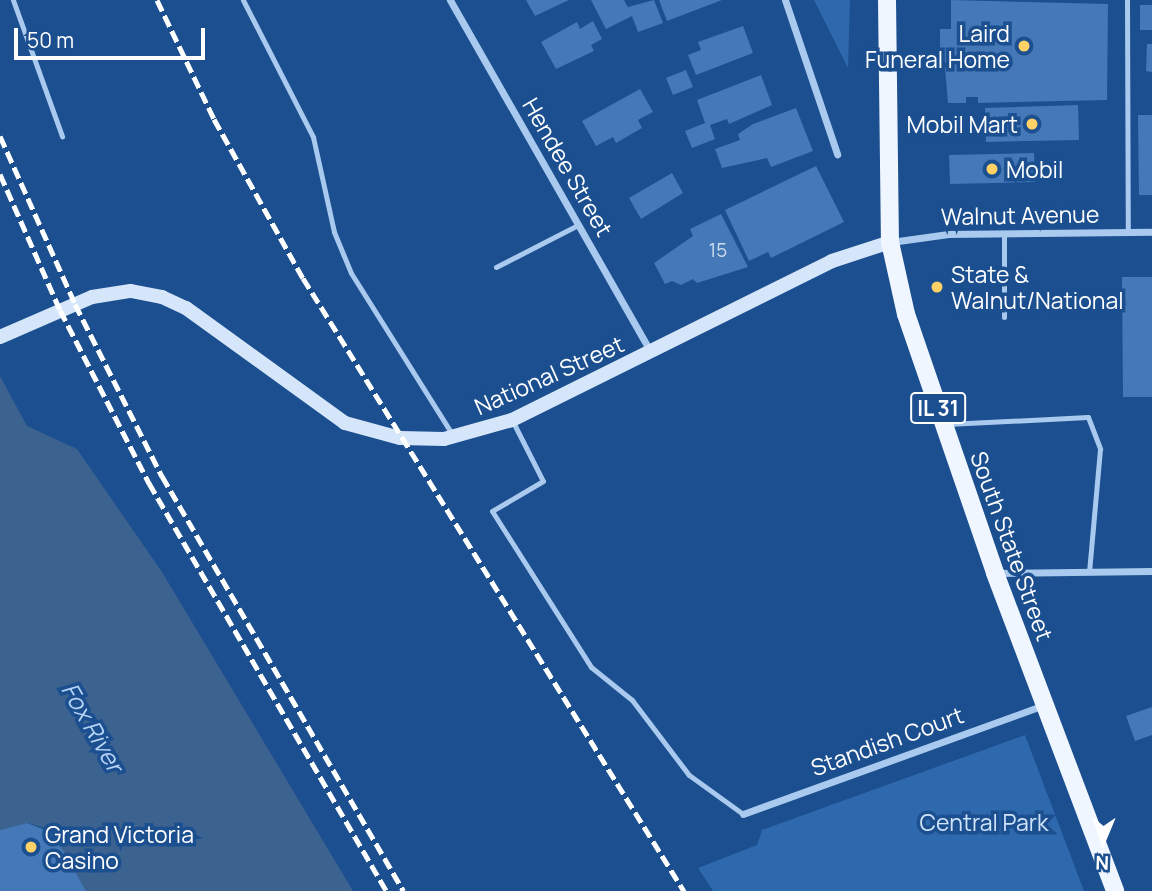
<!DOCTYPE html>
<style>
body{margin:0}
#map{position:relative;width:1152px;height:891px;overflow:hidden;background:#1b4f8f;font-family:Manrope,sans-serif}
div>[style]{position:absolute}
[style*='--x']{left:calc(var(--x)*1px);top:calc(var(--y)*1px);width:calc(var(--w)*1px);rotate:calc(var(--a)*1deg)}
.green>*{inset:0;background:#2e69ad}
.water>*{inset:0;background:#3c6290}
.building>*{inset:0;background:#4478b7}
.lane>*{height:5px;margin:-2.5px;padding:0 2.5px;transform-origin:2.5px;border-radius:2.5px;background:#a9c9ee}
.street>*{height:7px;margin:-3.5px;padding:0 3.5px;transform-origin:3.5px;border-radius:3.5px;background:#a9c9ee}
.secondary>*{height:14px;margin:-7px;padding:0 7px;transform-origin:7px;border-radius:7px;background:#d6e6fa}
.primary>*{height:18px;margin:-9px;padding:0 9px;transform-origin:9px;border-radius:9px;background:#f0f6ff}
.rail>*{height:5px;margin-top:-2.5px;transform-origin:0;background:repeating-linear-gradient(90deg,#fff 0 12px,transparent 0 17px)}
.dots>*{width:19px;height:19px;translate:-50% -50%;box-sizing:border-box;border:4px solid #1b4f8f;border-radius:50%}
span{translate:-50% -50%;white-space:nowrap;text-align:center;line-height:1.15;-webkit-text-stroke:7px #1b4f8f;paint-order:stroke}
.number-label{font-size:19px;color:#d0dded}
.number-label span{-webkit-text-stroke-width:0}
.shield-label span{padding:2px 5px;background:#1b4f8f;border:2px solid;border-radius:5px;-webkit-text-stroke-width:0}
.shield-label{font-size:21px;color:#fff;font-weight:700}
.poi-label{font-size:23px;color:#fff}
.right{translate:-100% -50%;text-align:right}
.left{translate:0 -50%;text-align:left}
.street-label{font-size:23px;color:#fff}
.park-label{font-size:23px;color:#cfe3fa}
.water-label{font-size:24px;color:#b5d3f5;font-style:italic}
.north{position:absolute;left:1068px;top:807px;width:70px;height:70px;-webkit-text-stroke:5px #1b4f8f;paint-order:stroke;rotate:182deg;font-size:19px;font-weight:700;line-height:28px;text-align:center;color:#fff}
.north::after{content:'';display:block;margin:auto;width:24px;height:32px;background:#fff;clip-path:polygon(50% 0,100% 100%,50% 72%,0 100%)}
.scale{position:absolute;left:14px;top:28px;width:191px;height:32px;box-sizing:border-box;border:4px solid #fff;border-top:0;padding-left:9px;font-size:21px;line-height:24px;white-space:nowrap;color:#fff;-webkit-text-stroke:5px #1b4f8f;paint-order:stroke}
</style>
<div id="map">
<div class="green">
<div style="clip-path:polygon(814px 0,850px 0,848px 68px)"></div>
<div style="clip-path:polygon(1025px 735px,1084px 891px,713px 891px,698px 868px,757px 845px,762px 830px)"></div>
</div>
<div class="water">
<div style="clip-path:polygon(0 376px,27px 426px,77px 449px,162px 572px,353px 891px,86px 891px,49px 829px,27px 823px,0 830px)"></div>
</div>
<div class="building">
<div style="clip-path:polygon(526px 0,569px 0,535px 16px)"></div>
<div style="clip-path:polygon(591px 0,624px 0,631px 13px,628px 7px,654px 0,663px 23px,638px 32px,632px 16px,606px 29px)"></div>
<div style="clip-path:polygon(659px 0,722px 0,667px 21px)"></div>
<div style="clip-path:polygon(951px 0,1108px 4px,1107px 100px,978px 103px,978px 97px,966px 97px,966px 103px,948px 103px,945px 68px,949px 63px,940px 63px,940px 29px,951px 29px)"></div>
<div style="clip-path:polygon(1140px 5px,1152px 5px,1152px 30px,1140px 30px)"></div>
<div style="clip-path:polygon(593px 21px,602px 39px,591px 45px,594px 51px,556px 69px,541px 42px,577px 22px,580px 29px)"></div>
<div style="clip-path:polygon(743px 26px,753px 53px,696px 75px,688px 55px,701px 50px,698px 42px)"></div>
<div style="clip-path:polygon(1147px 44px,1152px 44px,1152px 72px,1146px 71px)"></div>
<div style="clip-path:polygon(686px 70px,693px 87px,673px 95px,666px 78px)"></div>
<div style="clip-path:polygon(761px 75px,772px 105px,729px 124px,727px 119px,710px 125px,715px 139px,692px 148px,685px 131px,705px 123px,697px 100px)"></div>
<div style="clip-path:polygon(640px 89px,653px 112px,638px 120px,642px 128px,616px 143px,613px 137px,596px 146px,582px 121px)"></div>
<div style="clip-path:polygon(1078px 105px,1079px 140px,986px 142px,985px 108px)"></div>
<div style="clip-path:polygon(796px 108px,813px 151px,771px 167px,767px 158px,722px 168px,715px 149px,740px 140px,738px 134px,753px 124px)"></div>
<div style="clip-path:polygon(1138px 115px,1152px 115px,1152px 195px,1139px 195px)"></div>
<div style="clip-path:polygon(1034px 153px,1035px 182px,950px 184px,949px 155px)"></div>
<div style="clip-path:polygon(816px 166px,844px 222px,771px 258px,768px 252px,749px 261px,725px 210px)"></div>
<div style="clip-path:polygon(672px 173px,683px 193px,641px 219px,629px 198px)"></div>
<div style="clip-path:polygon(721px 214px,748px 267px,697px 283px,693px 279px,681px 285px,672px 281px,665px 284px,654px 263px,693px 236px,690px 229px)"></div>
<div style="clip-path:polygon(1122px 277px,1152px 277px,1152px 397px,1123px 397px)"></div>
<div style="clip-path:polygon(1152px 707px,1152px 735px,1135px 741px,1126px 716px)"></div>
<div style="clip-path:polygon(27px 823px,53px 833px,86px 891px,0 891px,0 830px)"></div>
</div>
<div class="lane">
<div style="--x:13;--y:0;--w:145;--a:70.2"></div>
<div style="--x:243;--y:0;--w:154;--a:62.9"></div>
<div style="--x:313;--y:137;--w:97;--a:77.5"></div>
<div style="--x:334;--y:232;--w:44;--a:67.5"></div>
<div style="--x:351;--y:273;--w:190;--a:57.9"></div>
<div style="--x:1127;--y:0;--w:232;--a:89.8"></div>
<div style="--x:1004;--y:233;--w:84;--a:90"></div>
<div style="--x:496;--y:267;--w:92;--a:-27.1"></div>
<div style="--x:512;--y:420;--w:68;--a:63.1"></div>
<div style="--x:543;--y:481;--w:59;--a:149.5"></div>
<div style="--x:492;--y:511;--w:185;--a:57.6"></div>
<div style="--x:591;--y:667;--w:53;--a:38.8"></div>
<div style="--x:632;--y:700;--w:94;--a:52.8"></div>
<div style="--x:689;--y:775;--w:67;--a:35.8"></div>
<div style="--x:947;--y:424;--w:141;--a:-2.8"></div>
<div style="--x:1088;--y:417;--w:34;--a:69"></div>
<div style="--x:1100;--y:449;--w:123;--a:95.1"></div>
</div>
<div class="street">
<div style="--x:450;--y:0;--w:406;--a:60.3"></div>
<div style="--x:785;--y:0;--w:163;--a:71.3"></div>
<div style="--x:891;--y:242;--w:58;--a:-8"></div>
<div style="--x:948;--y:234;--w:204;--a:-0.6"></div>
<div style="--x:995;--y:573;--w:157;--a:-0.7"></div>
<div style="--x:743;--y:814;--w:320;--a:-19.9"></div>
</div>
<div class="secondary">
<div style="--x:0;--y:337;--w:100;--a:-23.5"></div>
<div style="--x:92;--y:297;--w:39;--a:-9"></div>
<div style="--x:131;--y:291;--w:32;--a:11"></div>
<div style="--x:162;--y:297;--w:26;--a:25"></div>
<div style="--x:186;--y:308;--w:196;--a:35.9"></div>
<div style="--x:345;--y:423;--w:57;--a:15.3"></div>
<div style="--x:400;--y:438;--w:44;--a:1.3"></div>
<div style="--x:444;--y:439;--w:71;--a:-15.6"></div>
<div style="--x:512;--y:420;--w:357;--a:-26.4"></div>
<div style="--x:832;--y:261;--w:61;--a:-18.1"></div>
</div>
<div class="primary">
<div style="--x:887;--y:0;--w:242;--a:89.3"></div>
<div style="--x:890;--y:242;--w:74;--a:77.5"></div>
<div style="--x:906;--y:314;--w:274;--a:71"></div>
<div style="--x:995;--y:573;--w:340;--a:69.3"></div>
</div>
<div class="rail">
<div style="--x:157;--y:0;--w:132;--a:64.4"></div>
<div style="--x:214;--y:119;--w:182;--a:60.8"></div>
<div style="--x:303;--y:278;--w:722;--a:58.14"></div>
<div style="--x:0;--y:136;--w:184;--a:65.9"></div>
<div style="--x:75;--y:304;--w:193;--a:63.2"></div>
<div style="--x:162;--y:476;--w:480;--a:59.8"></div>
<div style="--x:0;--y:174;--w:149;--a:66.2"></div>
<div style="--x:60;--y:310;--w:195;--a:62.8"></div>
<div style="--x:149;--y:483;--w:472;--a:59.8"></div>
</div>
<div class="dots">
<div style="left:1024px;top:46px;background:#ffd166"></div>
<div style="left:1032px;top:124px;background:#ffd166"></div>
<div style="left:992px;top:169px;background:#ffd166"></div>
<div style="left:937px;top:287px;background:#ffd166"></div>
<div style="left:31px;top:847px;background:#ffd166"></div>
</div>
<div class="number-label">
<span style="left:718px;top:251px">15</span>
</div>
<div class="shield-label">
<span style="left:938px;top:408px">IL 31</span>
</div>
<div class="poi-label">
<span class="right" style="left:1010px;top:46px">Laird<br>Funeral Home</span>
<span class="right" style="left:1018px;top:124px">Mobil Mart</span>
<span class="left" style="left:1006px;top:169px">Mobil</span>
<span class="left" style="left:951px;top:287px">State &amp;<br>Walnut/National</span>
<span class="left" style="left:45px;top:847px">Grand Victoria<br>Casino</span>
</div>
<div class="street-label">
<span style="left:568px;top:167px;rotate:60deg">Hendee Street</span>
<span style="left:1020px;top:215px;rotate:-1deg">Walnut Avenue</span>
<span style="left:549px;top:375px;rotate:-24deg">National Street</span>
<span style="left:1012px;top:546px;rotate:70deg">South State Street</span>
<span style="left:887px;top:741px;rotate:-20deg">Standish Court</span>
</div>
<div class="park-label">
<span style="left:984px;top:822px">Central Park</span>
</div>
<div class="water-label">
<span style="left:93px;top:727px;rotate:60deg">Fox River</span>
</div>
<div class="north">N</div>
<div class="scale">50 m</div>
</div>
